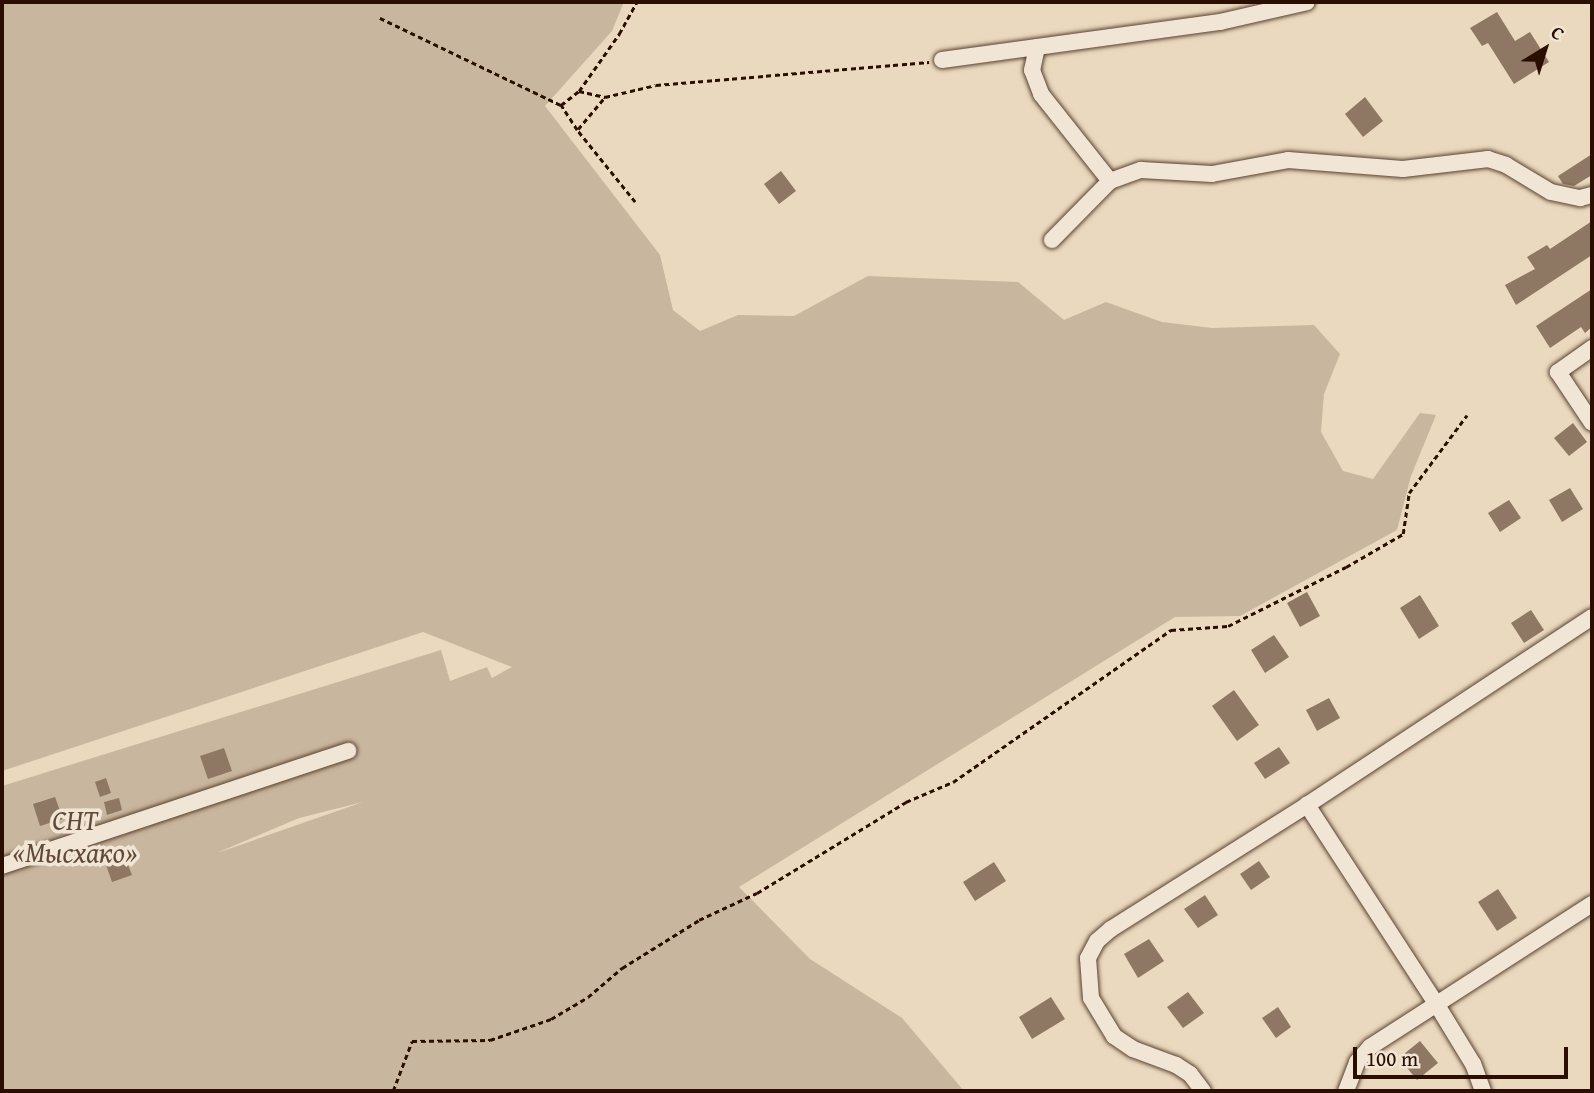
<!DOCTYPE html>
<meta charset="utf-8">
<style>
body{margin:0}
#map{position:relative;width:1594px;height:1093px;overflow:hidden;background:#ead9be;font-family:"Gentium Book Plus",serif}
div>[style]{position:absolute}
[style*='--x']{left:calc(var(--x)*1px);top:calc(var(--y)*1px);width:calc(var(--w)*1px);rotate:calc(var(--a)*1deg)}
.green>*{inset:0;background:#c9b69e}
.building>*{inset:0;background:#8e7863}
.path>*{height:2.5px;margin-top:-1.25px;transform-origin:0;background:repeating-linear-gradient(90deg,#2a0e00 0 5px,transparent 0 8.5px)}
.roads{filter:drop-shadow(0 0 2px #5a4130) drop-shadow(0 0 2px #5a4130)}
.minor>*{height:16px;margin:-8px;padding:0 8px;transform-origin:8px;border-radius:8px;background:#f1e6d5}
span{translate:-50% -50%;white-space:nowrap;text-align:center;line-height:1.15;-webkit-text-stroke:7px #f1e6d5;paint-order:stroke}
.park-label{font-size:28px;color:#624937;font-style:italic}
.frame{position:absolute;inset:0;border:4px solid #2a0e00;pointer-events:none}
.north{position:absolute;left:1510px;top:14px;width:70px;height:70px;-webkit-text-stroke:5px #f1e6d5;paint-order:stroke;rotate:38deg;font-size:19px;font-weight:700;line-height:28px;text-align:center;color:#2a0e00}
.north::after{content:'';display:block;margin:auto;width:24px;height:32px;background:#2a0e00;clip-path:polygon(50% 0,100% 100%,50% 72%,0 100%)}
.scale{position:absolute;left:1353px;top:1047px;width:215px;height:32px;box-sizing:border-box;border:4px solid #2a0e00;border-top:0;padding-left:9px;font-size:21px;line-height:24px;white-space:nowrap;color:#2a0e00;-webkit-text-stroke:5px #f1e6d5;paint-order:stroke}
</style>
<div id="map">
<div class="green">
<div style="clip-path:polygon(evenodd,2px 2px,624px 2px,612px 31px,545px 106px,660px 255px,673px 310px,700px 331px,738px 315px,794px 316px,868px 276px,1018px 282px,1064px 320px,1106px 302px,1162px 322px,1212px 328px,1314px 325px,1340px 354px,1324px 394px,1321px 432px,1343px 471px,1373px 479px,1420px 413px,1436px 415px,1411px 476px,1397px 530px,1240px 616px,1175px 617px,739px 887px,810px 959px,902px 1018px,964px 1091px,2px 1091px,2px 786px,441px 650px,450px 681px,487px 667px,492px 678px,512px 667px,423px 632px,2px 771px,2px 2px,363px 802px,220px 852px,219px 852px,299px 818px,363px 802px)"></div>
</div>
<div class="building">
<div style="clip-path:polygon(1497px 12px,1515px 41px,1530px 32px,1549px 62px,1514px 84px,1488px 43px,1482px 46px,1470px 28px)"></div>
<div style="clip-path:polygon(1365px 97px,1383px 121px,1363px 137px,1345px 114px)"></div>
<div style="clip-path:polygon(1592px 154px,1592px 175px,1574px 186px,1563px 184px,1558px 176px)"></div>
<div style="clip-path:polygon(781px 171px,796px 191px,779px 204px,764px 184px)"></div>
<div style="clip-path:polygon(1592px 221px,1592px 255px,1516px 305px,1505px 285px,1535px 269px,1527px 257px,1547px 245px,1550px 249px)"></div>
<div style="clip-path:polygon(1592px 289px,1592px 327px,1585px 333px,1581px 327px,1550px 348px,1536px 326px)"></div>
<div style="clip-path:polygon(1573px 423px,1587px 442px,1569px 456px,1554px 438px)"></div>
<div style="clip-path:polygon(1570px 488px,1583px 509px,1562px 522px,1549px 500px)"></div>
<div style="clip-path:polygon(1509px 500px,1521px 518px,1500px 532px,1488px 513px)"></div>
<div style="clip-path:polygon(1307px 592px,1320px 616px,1300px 627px,1287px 603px)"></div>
<div style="clip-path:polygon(1420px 595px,1439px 626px,1419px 639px,1400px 608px)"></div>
<div style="clip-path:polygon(1531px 610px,1544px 630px,1524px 643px,1511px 623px)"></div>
<div style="clip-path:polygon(1274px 635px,1289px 657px,1265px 673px,1251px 650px)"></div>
<div style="clip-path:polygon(1234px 690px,1259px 725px,1237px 741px,1212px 706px)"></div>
<div style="clip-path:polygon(1329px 698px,1340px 718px,1317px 731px,1306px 710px)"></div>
<div style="clip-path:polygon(1279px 747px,1290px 763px,1265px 779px,1254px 763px)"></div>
<div style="clip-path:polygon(224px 748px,232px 771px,208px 779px,200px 756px)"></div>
<div style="clip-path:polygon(106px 778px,111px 793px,100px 797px,95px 782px)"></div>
<div style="clip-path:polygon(55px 797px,63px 819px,40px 826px,33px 804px)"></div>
<div style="clip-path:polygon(119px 798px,122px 810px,107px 815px,104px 802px)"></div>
<div style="clip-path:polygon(123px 853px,132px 875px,112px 882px,104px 859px)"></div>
<div style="clip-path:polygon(1259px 861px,1270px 877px,1251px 890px,1240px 874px)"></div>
<div style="clip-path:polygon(994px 862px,1006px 881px,975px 901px,963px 882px)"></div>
<div style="clip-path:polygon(1498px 889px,1517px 918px,1497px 931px,1478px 902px)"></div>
<div style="clip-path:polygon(1205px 895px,1218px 915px,1198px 928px,1184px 909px)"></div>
<div style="clip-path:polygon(1149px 939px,1164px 961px,1138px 978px,1124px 954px)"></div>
<div style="clip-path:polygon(1188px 992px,1204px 1013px,1183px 1028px,1167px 1007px)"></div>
<div style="clip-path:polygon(1051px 997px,1065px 1019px,1032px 1039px,1019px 1017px)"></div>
<div style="clip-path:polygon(1278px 1007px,1291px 1027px,1276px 1038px,1262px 1018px)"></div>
<div style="clip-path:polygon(1420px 1041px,1438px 1063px,1417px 1080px,1399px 1058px)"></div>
</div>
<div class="path">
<div style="--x:380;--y:18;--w:201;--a:25.7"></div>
<div style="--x:579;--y:91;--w:27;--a:13"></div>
<div style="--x:605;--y:97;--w:52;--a:-13.2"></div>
<div style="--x:656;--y:85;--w:274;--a:-4.8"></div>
<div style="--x:578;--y:129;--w:42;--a:-49.8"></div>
<div style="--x:635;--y:202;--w:92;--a:-128.9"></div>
<div style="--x:577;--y:130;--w:30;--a:-123"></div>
<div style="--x:561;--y:105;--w:23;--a:-38"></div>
<div style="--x:579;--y:91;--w:70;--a:-54.9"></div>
<div style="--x:619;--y:34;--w:37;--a:-61"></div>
<div style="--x:393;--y:1091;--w:53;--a:-69.2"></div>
<div style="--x:412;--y:1041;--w:78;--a:-0.7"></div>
<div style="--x:490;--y:1040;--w:65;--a:-19"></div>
<div style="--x:551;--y:1019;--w:43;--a:-30.7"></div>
<div style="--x:588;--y:997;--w:45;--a:-40.5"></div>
<div style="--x:622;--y:968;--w:91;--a:-31.9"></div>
<div style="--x:699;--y:920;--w:64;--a:-25"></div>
<div style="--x:757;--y:893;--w:175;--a:-31.4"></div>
<div style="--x:906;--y:802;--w:51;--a:-23.1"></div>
<div style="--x:953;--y:782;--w:266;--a:-34.9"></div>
<div style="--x:1171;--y:630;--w:57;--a:-4"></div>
<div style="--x:1228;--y:626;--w:132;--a:-26.6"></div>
<div style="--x:1346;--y:567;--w:66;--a:-30.1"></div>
<div style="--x:1403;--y:534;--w:41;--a:-81.7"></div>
<div style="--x:1409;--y:493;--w:97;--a:-53.4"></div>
</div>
<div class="roads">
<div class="minor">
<div style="--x:1037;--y:47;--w:24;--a:102"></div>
<div style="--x:1032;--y:70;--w:26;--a:69"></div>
<div style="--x:1041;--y:94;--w:111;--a:51.6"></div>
<div style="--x:1110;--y:181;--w:33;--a:-20"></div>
<div style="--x:1141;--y:170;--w:71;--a:3.2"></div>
<div style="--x:1212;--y:174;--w:77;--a:-10.4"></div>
<div style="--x:1288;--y:160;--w:115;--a:4.5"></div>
<div style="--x:1403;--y:169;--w:86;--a:-6.7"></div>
<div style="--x:1488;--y:159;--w:19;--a:18"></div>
<div style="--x:1506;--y:165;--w:52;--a:31"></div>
<div style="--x:1551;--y:192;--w:30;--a:12"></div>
<div style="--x:1580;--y:198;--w:12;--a:-14"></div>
<div style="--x:942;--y:60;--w:281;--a:-7.8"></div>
<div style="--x:1220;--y:22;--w:89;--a:-12.9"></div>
<div style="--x:1052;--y:240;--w:83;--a:-45.5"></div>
<div style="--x:1592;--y:348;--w:42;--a:144.8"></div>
<div style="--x:1558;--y:372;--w:61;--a:56.3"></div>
<div style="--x:2;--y:866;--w:365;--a:-18.4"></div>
<div style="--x:1203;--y:1091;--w:21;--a:-127"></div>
<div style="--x:1190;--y:1074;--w:17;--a:-147"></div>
<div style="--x:1176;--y:1065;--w:46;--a:-159.6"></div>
<div style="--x:1133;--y:1049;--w:23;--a:-146"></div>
<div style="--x:1114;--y:1036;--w:44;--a:-121.2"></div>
<div style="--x:1091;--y:998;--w:40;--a:-94.3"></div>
<div style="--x:1088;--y:958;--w:19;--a:-62"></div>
<div style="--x:1097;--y:941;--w:18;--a:-41"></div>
<div style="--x:1111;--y:929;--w:232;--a:-32.3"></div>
<div style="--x:1346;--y:1091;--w:31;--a:-69"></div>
<div style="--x:1357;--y:1062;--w:20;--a:-49"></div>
<div style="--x:1370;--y:1047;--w:264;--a:-32.8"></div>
<div style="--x:1483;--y:1091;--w:29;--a:-110"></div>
<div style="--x:1473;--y:1064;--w:69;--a:-121.4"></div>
<div style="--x:1437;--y:1005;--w:239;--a:-123"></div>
<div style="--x:1307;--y:805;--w:341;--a:-33.4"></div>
</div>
</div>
<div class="park-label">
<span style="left:75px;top:836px">СНТ<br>«Мысхако»</span>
</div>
<div class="frame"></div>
<div class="north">С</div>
<div class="scale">100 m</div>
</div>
